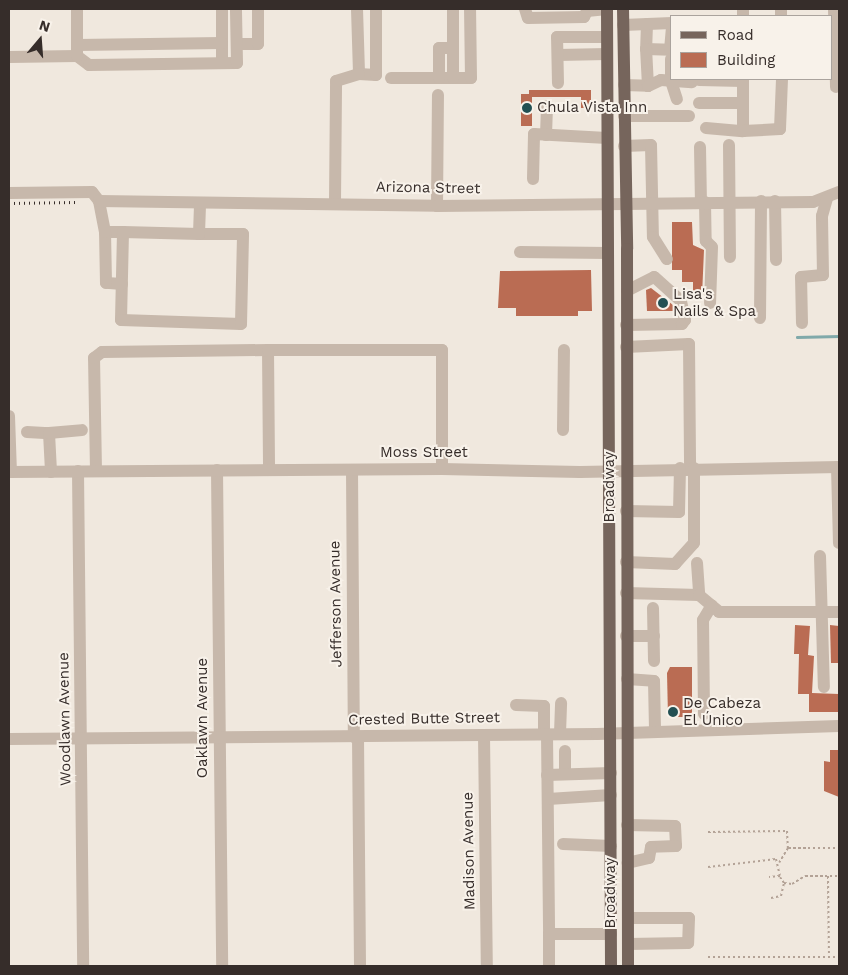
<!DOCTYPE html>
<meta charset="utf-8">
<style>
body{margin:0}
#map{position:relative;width:848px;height:975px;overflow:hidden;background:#f0e8de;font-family:"Work Sans",sans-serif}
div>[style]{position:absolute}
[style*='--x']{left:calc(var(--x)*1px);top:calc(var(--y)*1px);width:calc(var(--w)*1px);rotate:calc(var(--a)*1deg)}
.stream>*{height:2.5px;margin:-1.25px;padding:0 1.25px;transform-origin:1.25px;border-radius:1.25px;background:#80a9aa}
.building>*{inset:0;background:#ba6c53}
.path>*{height:2px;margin-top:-1px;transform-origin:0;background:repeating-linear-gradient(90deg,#b3a296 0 2.5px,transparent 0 5px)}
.minor>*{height:12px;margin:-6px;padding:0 6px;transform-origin:6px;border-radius:6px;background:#c7b8ab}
.major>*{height:12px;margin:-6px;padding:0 6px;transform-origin:6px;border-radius:6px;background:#76655c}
.rail>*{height:2.5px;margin-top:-1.25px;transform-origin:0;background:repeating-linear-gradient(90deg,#362d2a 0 1px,transparent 0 5px)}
.dots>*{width:14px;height:14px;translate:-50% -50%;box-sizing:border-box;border:2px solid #f8f2ea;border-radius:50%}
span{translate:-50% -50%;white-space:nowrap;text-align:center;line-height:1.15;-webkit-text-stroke:4px #f8f2ea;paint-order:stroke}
.poi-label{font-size:15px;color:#362d2a}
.left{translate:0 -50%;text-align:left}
.street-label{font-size:15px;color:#362d2a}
.frame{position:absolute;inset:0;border:10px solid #362d2a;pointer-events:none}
.legend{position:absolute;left:670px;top:15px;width:162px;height:65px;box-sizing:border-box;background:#f8f2ea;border:1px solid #aaa39d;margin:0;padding:6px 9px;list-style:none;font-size:15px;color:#362d2a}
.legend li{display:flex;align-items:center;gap:10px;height:25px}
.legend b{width:25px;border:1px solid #aaa39d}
.north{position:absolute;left:15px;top:15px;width:50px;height:50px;-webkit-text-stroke:4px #f8f2ea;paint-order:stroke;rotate:18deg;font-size:14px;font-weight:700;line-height:20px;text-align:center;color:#362d2a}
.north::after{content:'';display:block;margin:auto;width:18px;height:22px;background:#362d2a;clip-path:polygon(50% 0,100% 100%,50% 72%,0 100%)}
</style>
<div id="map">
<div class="stream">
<div style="--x:797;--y:337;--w:42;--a:-1.4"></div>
</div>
<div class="building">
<div style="clip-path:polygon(529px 90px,591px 90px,591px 108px,581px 108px,581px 97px,532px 97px,532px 126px,521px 126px,521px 94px,529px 94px)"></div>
<div style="clip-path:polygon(672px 222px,692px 222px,693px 245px,704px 250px,702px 296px,693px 296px,693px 282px,682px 282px,682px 270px,672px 270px)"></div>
<div style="clip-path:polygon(591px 270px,592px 311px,578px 311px,578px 316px,516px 316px,516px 308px,498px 308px,500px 271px)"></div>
<div style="clip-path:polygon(651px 288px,673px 305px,673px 311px,647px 311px,646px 290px)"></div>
<div style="clip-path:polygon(795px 625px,810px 626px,808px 655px,814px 656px,812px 693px,839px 694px,839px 712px,809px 712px,809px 694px,798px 694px,799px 654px,794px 654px)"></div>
<div style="clip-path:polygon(830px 625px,839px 626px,839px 663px,831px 663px)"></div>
<div style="clip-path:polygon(670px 667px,692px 667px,692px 717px,668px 717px,667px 673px)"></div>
<div style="clip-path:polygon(830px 750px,839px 750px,839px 797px,824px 791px,824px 761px,830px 762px)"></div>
</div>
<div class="path">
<div style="--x:708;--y:832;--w:79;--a:-0.7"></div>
<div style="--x:787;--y:831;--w:17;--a:87"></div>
<div style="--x:788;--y:848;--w:17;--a:121"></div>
<div style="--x:788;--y:848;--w:51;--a:0"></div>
<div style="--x:708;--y:867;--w:68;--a:-6.7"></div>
<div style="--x:776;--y:859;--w:17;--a:77"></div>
<div style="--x:780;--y:876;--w:11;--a:175"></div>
<div style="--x:828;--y:876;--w:80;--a:89.3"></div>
<div style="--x:784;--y:883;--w:8;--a:7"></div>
<div style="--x:792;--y:884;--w:15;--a:-32"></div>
<div style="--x:805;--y:876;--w:34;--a:0"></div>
<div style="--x:771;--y:898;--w:10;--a:-11"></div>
<div style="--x:781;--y:896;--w:13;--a:-77"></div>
<div style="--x:784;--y:883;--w:7;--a:-124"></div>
<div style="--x:708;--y:957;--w:131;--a:0"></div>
</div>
<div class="minor">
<div style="--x:222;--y:9;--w:54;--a:90"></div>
<div style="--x:357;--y:9;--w:65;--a:88.2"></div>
<div style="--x:359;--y:74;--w:17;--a:3"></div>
<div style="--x:376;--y:75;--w:66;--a:-90"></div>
<div style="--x:525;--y:9;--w:9;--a:72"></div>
<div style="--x:528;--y:18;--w:56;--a:-1"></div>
<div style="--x:584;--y:17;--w:7;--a:-63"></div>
<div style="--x:587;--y:11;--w:20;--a:-6"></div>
<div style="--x:743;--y:9;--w:7;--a:90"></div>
<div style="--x:781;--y:9;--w:7;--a:90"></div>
<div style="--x:834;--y:9;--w:78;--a:88.5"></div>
<div style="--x:647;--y:24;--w:25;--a:92"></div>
<div style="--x:646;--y:49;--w:24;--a:2"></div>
<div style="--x:670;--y:50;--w:23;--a:-85"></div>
<div style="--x:623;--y:25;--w:49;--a:-2.3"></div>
<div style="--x:237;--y:44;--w:21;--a:0"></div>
<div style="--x:258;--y:44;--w:35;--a:-90"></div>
<div style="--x:77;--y:45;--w:145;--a:-0.8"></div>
<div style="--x:558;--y:55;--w:49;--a:-1.2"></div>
<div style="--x:77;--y:56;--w:15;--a:37"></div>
<div style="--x:89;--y:65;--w:148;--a:-0.8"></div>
<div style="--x:237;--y:63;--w:54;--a:-91.1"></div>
<div style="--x:9;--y:57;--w:68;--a:-0.8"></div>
<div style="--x:77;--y:56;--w:47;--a:-90"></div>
<div style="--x:671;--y:59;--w:22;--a:90"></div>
<div style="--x:671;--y:81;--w:19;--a:72"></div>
<div style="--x:391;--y:78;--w:80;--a:0"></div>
<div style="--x:471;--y:78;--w:69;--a:-90.8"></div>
<div style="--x:439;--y:78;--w:30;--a:-90"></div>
<div style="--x:439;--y:48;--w:14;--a:0"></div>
<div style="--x:453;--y:78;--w:69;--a:-90"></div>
<div style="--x:699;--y:80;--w:44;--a:1.3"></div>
<div style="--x:558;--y:83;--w:46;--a:-91.2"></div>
<div style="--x:557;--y:37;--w:50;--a:0"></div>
<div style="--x:624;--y:85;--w:24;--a:2"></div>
<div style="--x:648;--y:86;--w:37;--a:-93"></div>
<div style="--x:648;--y:86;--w:14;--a:-25"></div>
<div style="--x:661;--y:80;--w:31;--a:4"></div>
<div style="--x:699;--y:103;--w:44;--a:0"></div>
<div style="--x:624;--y:116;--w:65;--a:0"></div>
<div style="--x:706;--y:128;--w:37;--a:5"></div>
<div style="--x:743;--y:131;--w:52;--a:-90"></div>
<div style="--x:743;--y:131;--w:37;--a:-3"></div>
<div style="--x:780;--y:129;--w:50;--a:-87.7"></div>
<div style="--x:546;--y:135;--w:29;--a:-88"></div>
<div style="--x:729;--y:145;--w:112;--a:89.5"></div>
<div style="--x:624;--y:146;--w:27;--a:-2"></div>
<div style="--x:651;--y:145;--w:92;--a:88.8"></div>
<div style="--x:653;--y:237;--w:26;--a:58"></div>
<div style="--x:700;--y:147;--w:55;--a:89"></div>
<div style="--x:533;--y:179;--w:45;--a:-88.7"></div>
<div style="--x:534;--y:134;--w:73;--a:3.1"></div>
<div style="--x:9;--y:193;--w:83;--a:-0.7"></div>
<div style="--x:92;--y:192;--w:11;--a:52"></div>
<div style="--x:775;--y:201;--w:59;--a:89"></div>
<div style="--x:705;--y:202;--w:39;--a:89"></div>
<div style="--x:706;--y:241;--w:8;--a:45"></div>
<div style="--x:712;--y:247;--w:56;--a:92"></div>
<div style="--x:335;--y:203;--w:122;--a:-89.5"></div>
<div style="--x:336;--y:81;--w:24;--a:-17"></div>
<div style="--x:437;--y:206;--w:111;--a:-89.5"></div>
<div style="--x:105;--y:232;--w:18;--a:0"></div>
<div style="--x:123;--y:232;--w:88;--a:91.3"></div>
<div style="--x:121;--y:320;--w:120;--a:1.9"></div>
<div style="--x:241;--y:324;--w:90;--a:-88.7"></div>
<div style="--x:243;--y:234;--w:44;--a:180"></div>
<div style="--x:199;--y:234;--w:31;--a:-88"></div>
<div style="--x:123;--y:232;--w:76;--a:1.5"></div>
<div style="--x:520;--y:252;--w:88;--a:0.7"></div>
<div style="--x:122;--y:284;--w:16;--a:-176"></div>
<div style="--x:106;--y:283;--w:51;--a:-91.1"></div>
<div style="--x:105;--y:232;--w:32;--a:-101"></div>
<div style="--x:99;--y:201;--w:338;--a:0.8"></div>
<div style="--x:437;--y:206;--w:376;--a:-0.6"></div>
<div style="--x:813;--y:202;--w:28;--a:-21"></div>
<div style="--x:760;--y:318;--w:117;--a:-89.5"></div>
<div style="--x:802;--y:323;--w:46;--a:-91.2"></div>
<div style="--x:801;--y:277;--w:22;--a:-5"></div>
<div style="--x:823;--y:275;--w:59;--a:-91"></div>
<div style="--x:822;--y:216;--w:18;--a:-74"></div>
<div style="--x:626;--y:325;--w:56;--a:-1"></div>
<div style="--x:682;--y:324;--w:5;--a:-53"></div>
<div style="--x:685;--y:320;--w:19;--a:-102"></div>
<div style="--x:681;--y:301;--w:36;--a:-138"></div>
<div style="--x:654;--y:277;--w:30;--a:153"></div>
<div style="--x:626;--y:347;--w:63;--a:-2.7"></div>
<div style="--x:689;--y:344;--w:124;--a:89.5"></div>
<div style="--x:268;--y:350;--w:120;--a:89.5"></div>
<div style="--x:9;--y:416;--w:56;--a:88"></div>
<div style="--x:563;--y:430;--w:80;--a:-89.3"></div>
<div style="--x:27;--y:432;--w:22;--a:3"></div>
<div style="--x:49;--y:433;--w:39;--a:87"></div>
<div style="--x:49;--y:433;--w:33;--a:-5"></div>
<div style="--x:837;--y:467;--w:76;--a:88.5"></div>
<div style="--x:217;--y:470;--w:496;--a:89.4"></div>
<div style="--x:352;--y:470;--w:267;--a:89.6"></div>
<div style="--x:78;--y:471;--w:495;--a:89.4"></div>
<div style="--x:96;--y:471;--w:113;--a:-91"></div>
<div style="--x:94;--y:358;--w:10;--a:-37"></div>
<div style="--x:102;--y:352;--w:166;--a:-0.7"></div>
<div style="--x:268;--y:350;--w:174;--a:0"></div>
<div style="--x:442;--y:350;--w:119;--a:90"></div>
<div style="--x:9;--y:472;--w:433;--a:-0.4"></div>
<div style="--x:442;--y:469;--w:138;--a:1.2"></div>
<div style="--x:580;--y:472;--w:259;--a:-1.1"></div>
<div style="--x:626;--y:511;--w:53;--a:1.1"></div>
<div style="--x:679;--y:512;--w:44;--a:-88.7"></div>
<div style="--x:820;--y:556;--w:131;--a:88.3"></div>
<div style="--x:626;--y:562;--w:49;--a:2.3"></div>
<div style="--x:675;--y:564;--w:28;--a:-48"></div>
<div style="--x:694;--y:543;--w:75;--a:-90"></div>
<div style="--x:697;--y:563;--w:32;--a:86"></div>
<div style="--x:626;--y:593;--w:73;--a:1.6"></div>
<div style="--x:699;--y:595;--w:26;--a:40"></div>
<div style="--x:719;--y:612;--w:120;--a:0"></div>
<div style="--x:653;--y:608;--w:53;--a:88.9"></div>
<div style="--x:626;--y:636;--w:28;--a:0"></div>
<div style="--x:627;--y:679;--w:27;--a:4"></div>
<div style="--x:654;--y:681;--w:49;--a:88.8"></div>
<div style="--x:516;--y:705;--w:28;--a:2"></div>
<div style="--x:544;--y:706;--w:28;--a:90"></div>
<div style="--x:704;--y:714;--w:94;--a:-90.6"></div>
<div style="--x:703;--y:620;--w:17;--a:-59"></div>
<div style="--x:547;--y:734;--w:200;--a:89.4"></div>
<div style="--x:560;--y:734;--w:31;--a:-88"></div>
<div style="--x:484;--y:735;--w:231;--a:89.3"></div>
<div style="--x:358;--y:737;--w:229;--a:89.5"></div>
<div style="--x:9;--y:739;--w:588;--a:-0.49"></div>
<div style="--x:597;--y:734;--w:242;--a:-1.9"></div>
<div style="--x:565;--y:751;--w:23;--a:90"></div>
<div style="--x:547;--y:775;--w:64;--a:-1.8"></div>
<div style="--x:548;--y:799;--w:63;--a:-3.6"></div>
<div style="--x:627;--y:825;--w:48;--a:1.2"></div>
<div style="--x:675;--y:826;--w:20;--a:87"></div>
<div style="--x:676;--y:846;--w:25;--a:178"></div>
<div style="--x:651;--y:847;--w:11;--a:100"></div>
<div style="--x:649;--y:858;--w:22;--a:167"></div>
<div style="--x:563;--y:844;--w:48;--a:2.4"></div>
<div style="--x:628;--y:918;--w:61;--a:0"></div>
<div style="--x:689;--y:918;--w:25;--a:92"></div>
<div style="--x:688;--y:943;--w:60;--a:179"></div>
<div style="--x:549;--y:966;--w:32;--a:-90"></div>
<div style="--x:549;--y:934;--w:62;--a:0"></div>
</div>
<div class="major">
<div style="--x:607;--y:9;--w:957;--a:89.76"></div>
<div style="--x:623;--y:9;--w:240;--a:89"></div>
<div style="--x:627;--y:249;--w:717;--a:89.92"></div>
</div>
<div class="rail">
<div style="--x:9;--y:203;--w:68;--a:-0.8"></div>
</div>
<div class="dots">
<div style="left:527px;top:108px;background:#235053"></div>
<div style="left:663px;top:303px;background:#235053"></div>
<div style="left:673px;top:712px;background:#235053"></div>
</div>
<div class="poi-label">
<span class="left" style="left:537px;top:108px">Chula Vista Inn</span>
<span class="left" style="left:673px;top:303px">Lisa's<br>Nails &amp; Spa</span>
<span class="left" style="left:683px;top:712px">De Cabeza<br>El Único</span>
</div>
<div class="street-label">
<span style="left:428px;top:188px;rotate:1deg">Arizona Street</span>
<span style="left:424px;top:453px">Moss Street</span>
<span style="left:610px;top:487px;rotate:-90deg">Broadway</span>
<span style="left:336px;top:604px;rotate:-91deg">Jefferson Avenue</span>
<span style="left:203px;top:718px;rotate:-90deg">Oaklawn Avenue</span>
<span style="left:65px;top:719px;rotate:-91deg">Woodlawn Avenue</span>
<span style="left:424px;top:719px;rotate:-1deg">Crested Butte Street</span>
<span style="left:469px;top:851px;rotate:-91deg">Madison Avenue</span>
<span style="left:611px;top:893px;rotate:-90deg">Broadway</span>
</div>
<div class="frame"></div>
<ul class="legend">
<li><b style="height:6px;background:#76655c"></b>Road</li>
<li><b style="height:14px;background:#ba6c53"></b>Building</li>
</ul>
<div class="north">N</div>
</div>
